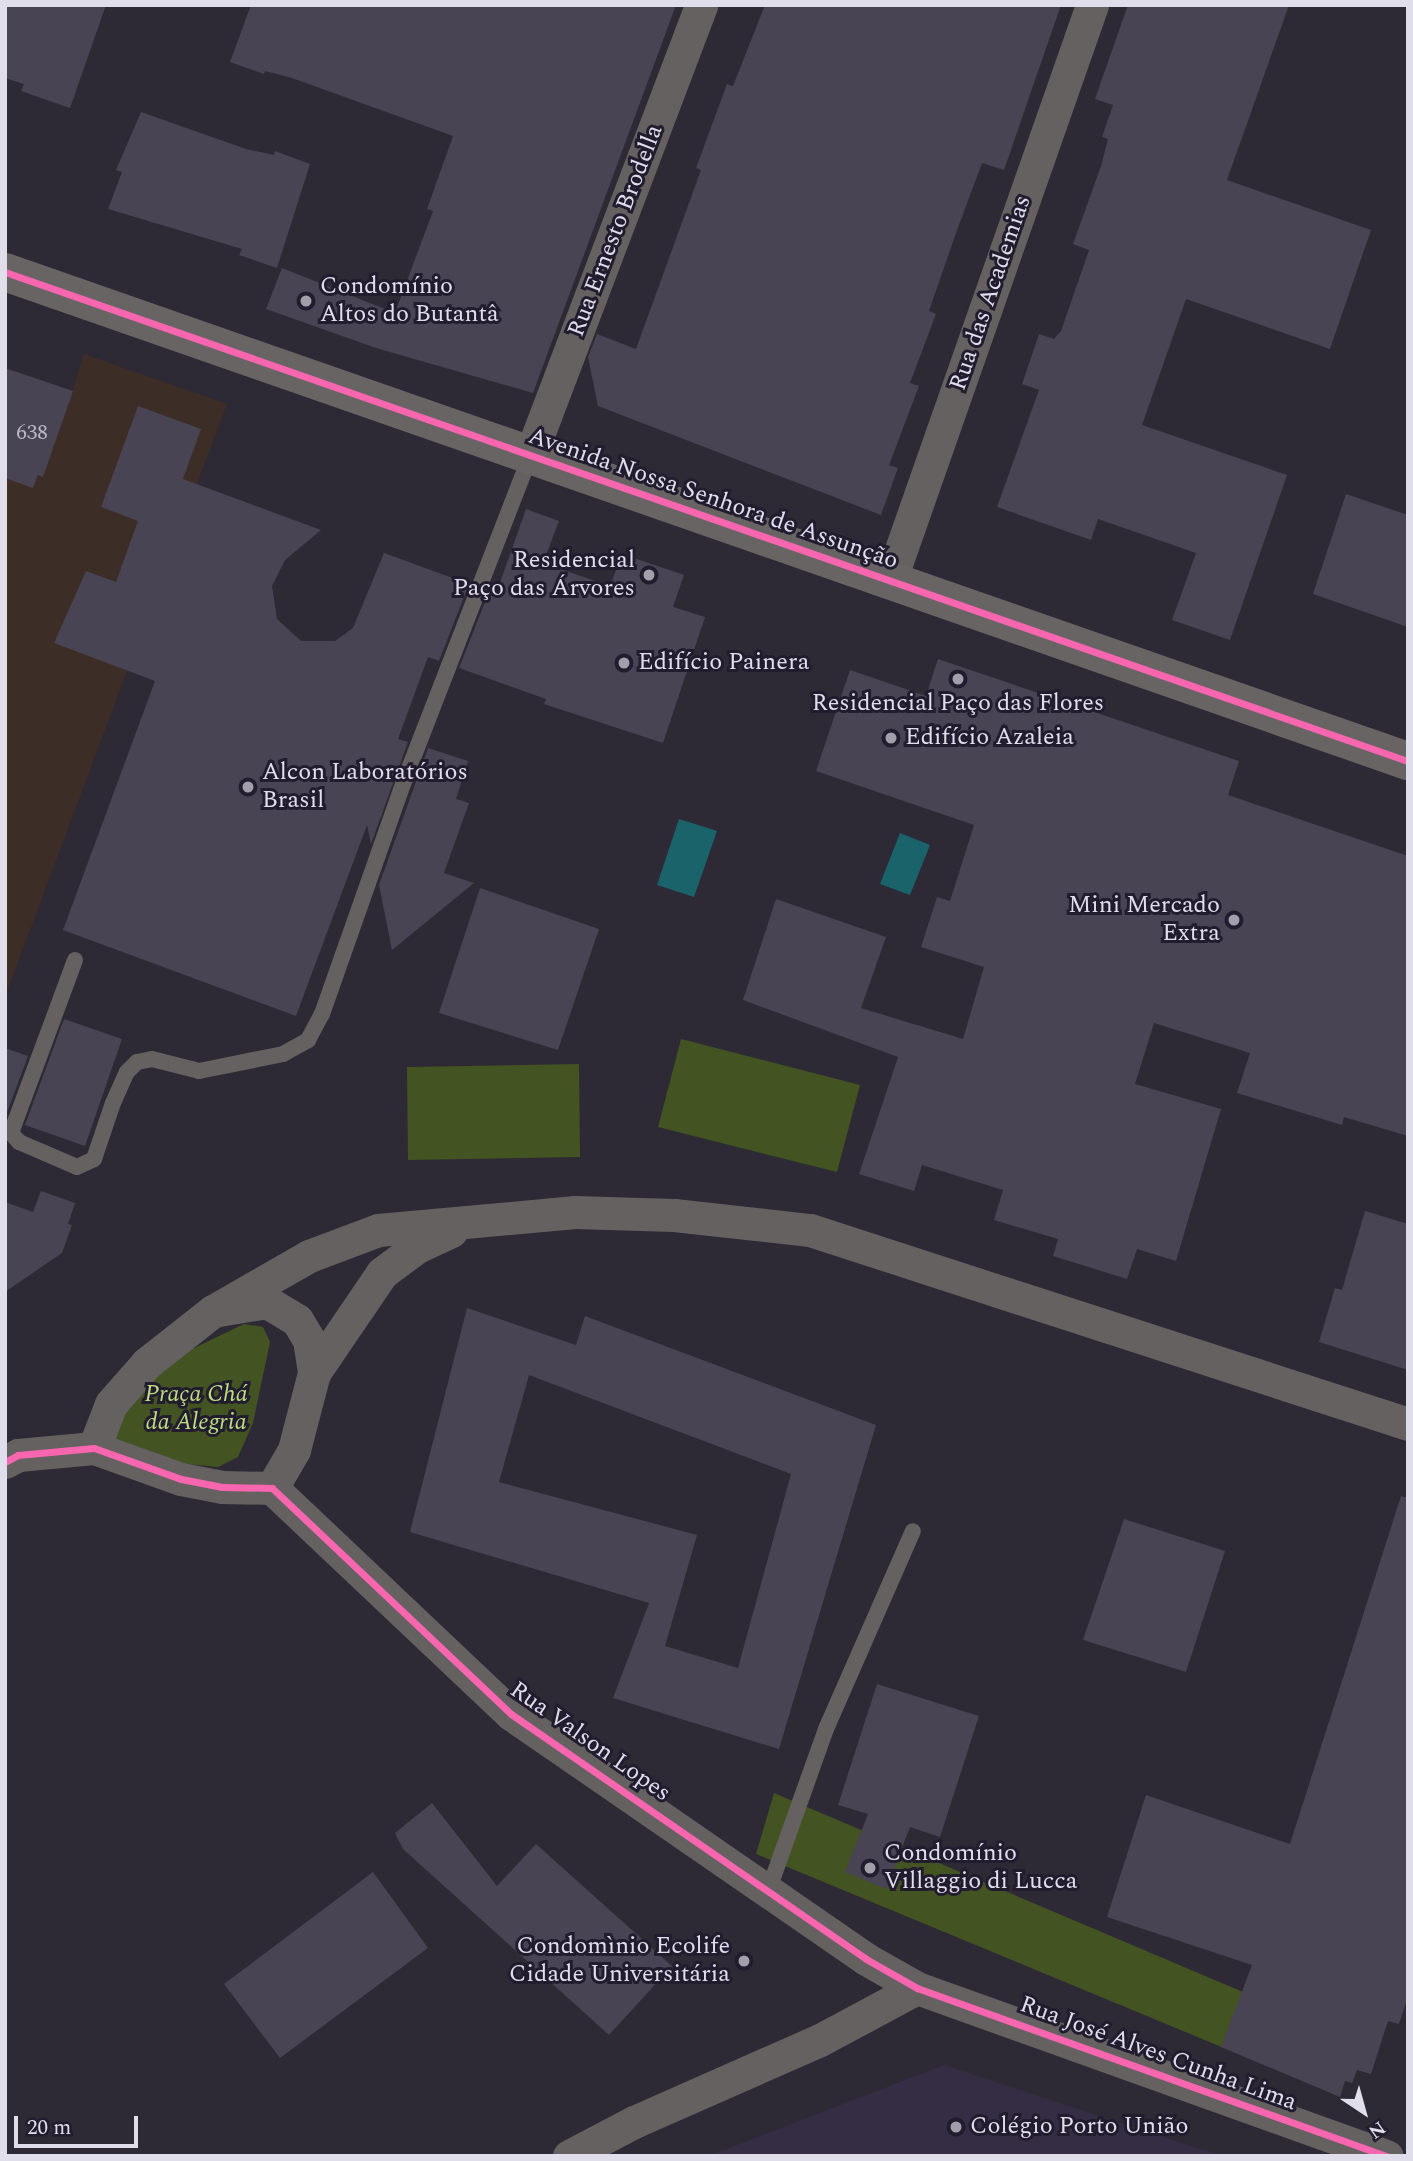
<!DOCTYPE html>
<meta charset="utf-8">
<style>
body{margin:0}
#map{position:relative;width:1413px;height:2161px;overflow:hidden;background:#2d2a35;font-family:Spectral,serif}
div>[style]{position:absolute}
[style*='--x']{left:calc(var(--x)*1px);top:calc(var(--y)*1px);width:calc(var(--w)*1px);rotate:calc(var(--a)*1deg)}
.commercial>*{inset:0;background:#3c2d26}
.built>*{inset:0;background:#342d44}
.green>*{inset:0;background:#435322}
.water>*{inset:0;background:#1a636b}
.building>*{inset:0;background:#484453}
.lane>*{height:16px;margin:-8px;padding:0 8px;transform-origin:8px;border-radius:8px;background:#646160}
.street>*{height:33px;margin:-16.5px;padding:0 16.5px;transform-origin:16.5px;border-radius:16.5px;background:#646160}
.secondary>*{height:38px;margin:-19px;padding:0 19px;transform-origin:19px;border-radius:19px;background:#686464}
.cycleway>*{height:7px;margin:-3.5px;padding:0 3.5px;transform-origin:3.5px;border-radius:3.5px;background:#f766af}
.dots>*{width:19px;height:19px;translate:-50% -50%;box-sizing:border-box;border:4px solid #221c2f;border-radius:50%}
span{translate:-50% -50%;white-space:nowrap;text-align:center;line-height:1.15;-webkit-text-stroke:6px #221c2f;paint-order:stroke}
.number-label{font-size:21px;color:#bbb8c5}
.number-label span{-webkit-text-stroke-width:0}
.street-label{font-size:24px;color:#e1deeb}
.poi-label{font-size:24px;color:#e1deeb}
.left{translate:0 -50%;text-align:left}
.right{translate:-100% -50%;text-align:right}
.park-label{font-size:24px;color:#bedd81;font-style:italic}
.frame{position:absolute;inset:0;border:7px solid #e1deeb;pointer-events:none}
.north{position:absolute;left:1329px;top:2077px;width:70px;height:70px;-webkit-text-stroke:5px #221c2f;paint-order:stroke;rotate:144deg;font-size:19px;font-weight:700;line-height:28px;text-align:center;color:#e1deeb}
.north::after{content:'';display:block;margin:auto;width:24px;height:32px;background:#e1deeb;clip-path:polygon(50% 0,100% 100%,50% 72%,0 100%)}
.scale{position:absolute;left:14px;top:2116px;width:124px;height:32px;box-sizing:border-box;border:4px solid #e1deeb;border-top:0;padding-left:9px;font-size:21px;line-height:24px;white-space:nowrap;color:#e1deeb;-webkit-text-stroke:5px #221c2f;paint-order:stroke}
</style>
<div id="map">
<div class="commercial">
<div style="clip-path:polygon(84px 354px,227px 404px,5px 997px,5px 368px,72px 391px)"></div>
</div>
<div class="built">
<div style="clip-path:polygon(944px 2065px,1062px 2104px,1222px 2156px,708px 2156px)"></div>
</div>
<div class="green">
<div style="clip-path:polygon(681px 1039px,860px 1085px,837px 1172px,658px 1127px)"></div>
<div style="clip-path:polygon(579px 1064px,580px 1157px,408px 1160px,407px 1067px)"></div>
<div style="clip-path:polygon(244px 1324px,263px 1327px,270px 1342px,253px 1423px,238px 1457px,218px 1467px,187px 1464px,107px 1436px,155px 1367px)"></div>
<div style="clip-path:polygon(774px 1793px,1243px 1992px,1224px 2048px,756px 1854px)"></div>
</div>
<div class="water">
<div style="clip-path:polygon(679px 819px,717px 831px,694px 897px,657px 885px)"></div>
<div style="clip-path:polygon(900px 833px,930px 845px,910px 895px,880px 884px)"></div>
</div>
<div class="building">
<div style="clip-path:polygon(5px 5px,106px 5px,70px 108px,21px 91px,24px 84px,5px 78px)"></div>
<div style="clip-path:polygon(251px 5px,676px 5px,533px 393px,376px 348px,266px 309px,282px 268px,395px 313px,433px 211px,427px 209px,453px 136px,292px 78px,265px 71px,264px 74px,230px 62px)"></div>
<div style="clip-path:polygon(765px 5px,1061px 5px,1004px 170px,982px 163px,956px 233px,929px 311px,936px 314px,910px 383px,919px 386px,889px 465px,898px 468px,881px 515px,598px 406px,588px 357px,597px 334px,636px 349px,701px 170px,696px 168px,727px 84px,733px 86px)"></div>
<div style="clip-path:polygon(1128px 5px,1289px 5px,1227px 180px,1371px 230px,1330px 349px,1186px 299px,1142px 425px,1287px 475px,1230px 640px,1172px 620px,1196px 553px,1098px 519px,1091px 540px,997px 507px,1039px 390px,1022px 384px,1039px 334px,1054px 339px,1061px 331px,1089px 250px,1073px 244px,1101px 166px,1108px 139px,1102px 137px,1113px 105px,1095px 99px)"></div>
<div style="clip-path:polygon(141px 112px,246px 149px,274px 155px,275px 151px,310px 164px,277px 268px,239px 255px,242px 249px,108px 209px,122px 172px,116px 170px)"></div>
<div style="clip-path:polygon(5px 368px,73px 391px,43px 477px,38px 475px,33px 488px,5px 478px)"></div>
<div style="clip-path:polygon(138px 406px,201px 429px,183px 479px,321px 530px,285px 560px,272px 586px,277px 619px,301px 641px,335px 641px,353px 628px,384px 553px,469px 584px,439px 661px,428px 657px,398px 739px,408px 742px,371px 844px,367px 825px,296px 1016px,63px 930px,155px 681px,54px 643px,86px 571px,116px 582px,138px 521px,101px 507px)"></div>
<div style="clip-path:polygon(1346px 494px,1408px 515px,1408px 627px,1313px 594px)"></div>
<div style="clip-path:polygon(526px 509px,559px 521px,543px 563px,610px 586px,622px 554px,684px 575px,673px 607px,705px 617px,663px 743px,544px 704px,546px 699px,459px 668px,489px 592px,496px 594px)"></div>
<div style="clip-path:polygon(938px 659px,1239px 761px,1228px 795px,1408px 856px,1408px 1136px,1344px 1117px,1342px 1125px,1237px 1093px,1250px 1053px,1154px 1023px,1135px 1084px,1221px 1109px,1176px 1261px,1137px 1249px,1127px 1279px,1053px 1256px,1058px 1239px,994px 1220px,1003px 1190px,922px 1165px,914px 1191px,859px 1174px,898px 1057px,743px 1000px,776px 899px,886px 937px,861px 1008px,963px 1039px,984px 967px,921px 947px,937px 897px,950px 901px,974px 825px,816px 771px,850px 670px,926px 696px)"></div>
<div style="clip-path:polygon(428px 748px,468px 761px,456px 799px,469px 803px,444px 873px,474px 883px,392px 950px,379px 885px)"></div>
<div style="clip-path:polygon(480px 888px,599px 929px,558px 1050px,439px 1013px)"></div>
<div style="clip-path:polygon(64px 1019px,122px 1039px,85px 1146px,25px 1125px)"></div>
<div style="clip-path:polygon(5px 1048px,28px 1056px,5px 1118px)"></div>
<div style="clip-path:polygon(41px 1191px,75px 1203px,68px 1224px,72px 1225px,62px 1253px,5px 1292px,5px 1202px,33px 1212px)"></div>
<div style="clip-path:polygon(1365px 1211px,1408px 1224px,1408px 1370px,1319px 1342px,1335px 1288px,1342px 1290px)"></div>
<div style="clip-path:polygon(evenodd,467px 1308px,576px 1345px,585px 1316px,876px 1425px,779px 1749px,613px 1698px,649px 1603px,410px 1532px,467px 1308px,529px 1375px,791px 1474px,738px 1668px,665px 1646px,697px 1535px,499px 1482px,529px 1375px)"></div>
<div style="clip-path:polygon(1401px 1496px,1408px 1498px,1408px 1996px,1399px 2024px,1388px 2021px,1371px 2074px,1357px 2070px,1352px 2083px,1345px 2081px,1340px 2097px,1221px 2047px,1252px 1965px,1107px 1917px,1146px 1795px,1290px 1844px)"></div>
<div style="clip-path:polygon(1124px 1519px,1225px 1551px,1186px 1672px,1083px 1640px)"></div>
<div style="clip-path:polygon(877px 1684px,979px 1716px,940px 1837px,910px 1827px,886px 1889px,845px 1872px,868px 1814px,838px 1805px)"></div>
<div style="clip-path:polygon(432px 1803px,497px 1886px,536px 1844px,672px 1966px,609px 2035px,403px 1849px,395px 1833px)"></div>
<div style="clip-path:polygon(373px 1872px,428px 1948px,280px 2058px,224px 1984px)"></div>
</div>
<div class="lane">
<div style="--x:75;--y:960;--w:184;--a:110.3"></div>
<div style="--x:11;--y:1133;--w:12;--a:48"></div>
<div style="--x:19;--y:1142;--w:63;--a:23.3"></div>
<div style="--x:77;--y:1167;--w:19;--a:-25"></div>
<div style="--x:94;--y:1159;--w:59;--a:-71.3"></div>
<div style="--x:113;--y:1103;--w:34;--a:-66"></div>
<div style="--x:127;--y:1072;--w:14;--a:-45"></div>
<div style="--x:137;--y:1062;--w:15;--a:-11"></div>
<div style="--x:152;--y:1059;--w:49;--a:14.3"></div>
<div style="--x:199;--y:1071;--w:86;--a:-11.4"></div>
<div style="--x:283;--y:1054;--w:29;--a:-29"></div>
<div style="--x:308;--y:1040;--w:30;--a:-62"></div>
<div style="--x:322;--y:1014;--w:244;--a:-70.6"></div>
<div style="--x:403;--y:784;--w:352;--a:-68.8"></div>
<div style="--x:769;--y:1889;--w:170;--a:-70.4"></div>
<div style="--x:826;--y:1729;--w:216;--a:-66.3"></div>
</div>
<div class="street">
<div style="--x:530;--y:456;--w:482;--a:-69.2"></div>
<div style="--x:890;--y:581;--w:610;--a:-70.67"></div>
<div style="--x:213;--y:1311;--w:111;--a:-29.8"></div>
<div style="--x:309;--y:1256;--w:74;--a:-20.6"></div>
<div style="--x:378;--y:1230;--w:198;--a:-5.2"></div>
<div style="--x:575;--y:1212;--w:99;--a:1.7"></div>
<div style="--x:674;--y:1215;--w:137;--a:6.3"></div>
<div style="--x:810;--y:1230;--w:629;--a:17.97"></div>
<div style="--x:314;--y:1373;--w:121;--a:-55.8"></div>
<div style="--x:382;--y:1273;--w:44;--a:-36.6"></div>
<div style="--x:417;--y:1247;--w:38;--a:-25"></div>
<div style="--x:94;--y:1448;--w:47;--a:-68.9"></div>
<div style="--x:111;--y:1404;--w:55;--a:-48.7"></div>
<div style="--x:147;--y:1363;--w:84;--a:-38.2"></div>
<div style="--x:213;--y:1311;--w:55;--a:-9.5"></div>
<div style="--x:267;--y:1302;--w:35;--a:31"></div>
<div style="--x:297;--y:1320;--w:23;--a:59"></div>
<div style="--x:309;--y:1340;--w:33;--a:81"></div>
<div style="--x:314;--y:1373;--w:80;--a:104.6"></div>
<div style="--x:294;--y:1450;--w:44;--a:120.1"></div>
<div style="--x:5;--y:1462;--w:15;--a:-28"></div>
<div style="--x:18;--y:1455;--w:76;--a:-5.3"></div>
<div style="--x:94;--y:1448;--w:92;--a:19.6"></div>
<div style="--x:181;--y:1479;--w:42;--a:11"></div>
<div style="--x:222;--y:1487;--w:50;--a:1.1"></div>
<div style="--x:272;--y:1488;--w:329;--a:43.4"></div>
<div style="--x:511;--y:1714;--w:431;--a:34.6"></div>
<div style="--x:866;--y:1959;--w:59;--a:29.6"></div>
<div style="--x:917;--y:1988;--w:499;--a:19.7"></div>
<div style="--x:569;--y:2156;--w:73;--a:-27.6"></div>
<div style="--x:634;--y:2122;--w:203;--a:-23.8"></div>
<div style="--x:820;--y:2040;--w:110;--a:-28.2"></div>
</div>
<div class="secondary">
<div style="--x:5;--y:272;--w:1486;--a:19.22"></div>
</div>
<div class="cycleway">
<div style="--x:5;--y:272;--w:1486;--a:19.22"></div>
<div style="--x:5;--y:1462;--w:15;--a:-28"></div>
<div style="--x:18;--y:1455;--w:76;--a:-5.3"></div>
<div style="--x:94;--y:1448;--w:92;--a:19.6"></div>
<div style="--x:181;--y:1479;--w:42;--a:11"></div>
<div style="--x:222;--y:1487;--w:50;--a:1.1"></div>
<div style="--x:272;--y:1488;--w:329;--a:43.4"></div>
<div style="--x:511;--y:1714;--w:431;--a:34.6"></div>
<div style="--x:866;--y:1959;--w:59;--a:29.6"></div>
<div style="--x:917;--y:1988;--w:499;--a:19.7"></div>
</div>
<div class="dots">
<div style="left:306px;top:301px;background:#a29fab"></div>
<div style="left:649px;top:575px;background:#a29fab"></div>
<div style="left:624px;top:663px;background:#a29fab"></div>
<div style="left:958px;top:679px;background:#a29fab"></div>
<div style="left:891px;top:738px;background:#a29fab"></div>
<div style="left:248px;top:787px;background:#a29fab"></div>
<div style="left:1234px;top:920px;background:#a29fab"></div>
<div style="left:870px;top:1868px;background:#a29fab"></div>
<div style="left:744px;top:1961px;background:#a29fab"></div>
<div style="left:956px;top:2127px;background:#a29fab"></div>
</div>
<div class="number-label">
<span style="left:32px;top:433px">638</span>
</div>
<div class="street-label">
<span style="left:616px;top:231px;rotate:-69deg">Rua Ernesto Brodella</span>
<span style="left:991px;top:293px;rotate:-71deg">Rua das Academias</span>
<span style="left:713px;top:499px;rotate:19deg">Avenida Nossa Senhora de Assunção</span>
<span style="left:590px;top:1742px;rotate:35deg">Rua Valson Lopes</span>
<span style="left:1158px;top:2054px;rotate:20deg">Rua José Alves Cunha Lima</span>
</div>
<div class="poi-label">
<span class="left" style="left:320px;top:301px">Condomínio<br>Altos do Butantâ</span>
<span class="right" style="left:635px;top:575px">Residencial<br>Paço das Árvores</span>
<span class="left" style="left:638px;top:663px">Edifício Painera</span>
<span style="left:958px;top:704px">Residencial Paço das Flores</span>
<span class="left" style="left:905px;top:738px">Edifício Azaleia</span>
<span class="left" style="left:262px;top:787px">Alcon Laboratórios<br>Brasil</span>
<span class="right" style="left:1220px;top:920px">Mini Mercado<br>Extra</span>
<span class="left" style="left:884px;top:1868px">Condomínio<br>Villaggio di Lucca</span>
<span class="right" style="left:730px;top:1961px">Condomìnio Ecolife<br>Cidade Universitária</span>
<span class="left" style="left:970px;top:2127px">Colégio Porto União</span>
</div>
<div class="park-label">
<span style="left:196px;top:1409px">Praça Chá<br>da Alegria</span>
</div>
<div class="frame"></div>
<div class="north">N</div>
<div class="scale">20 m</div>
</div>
